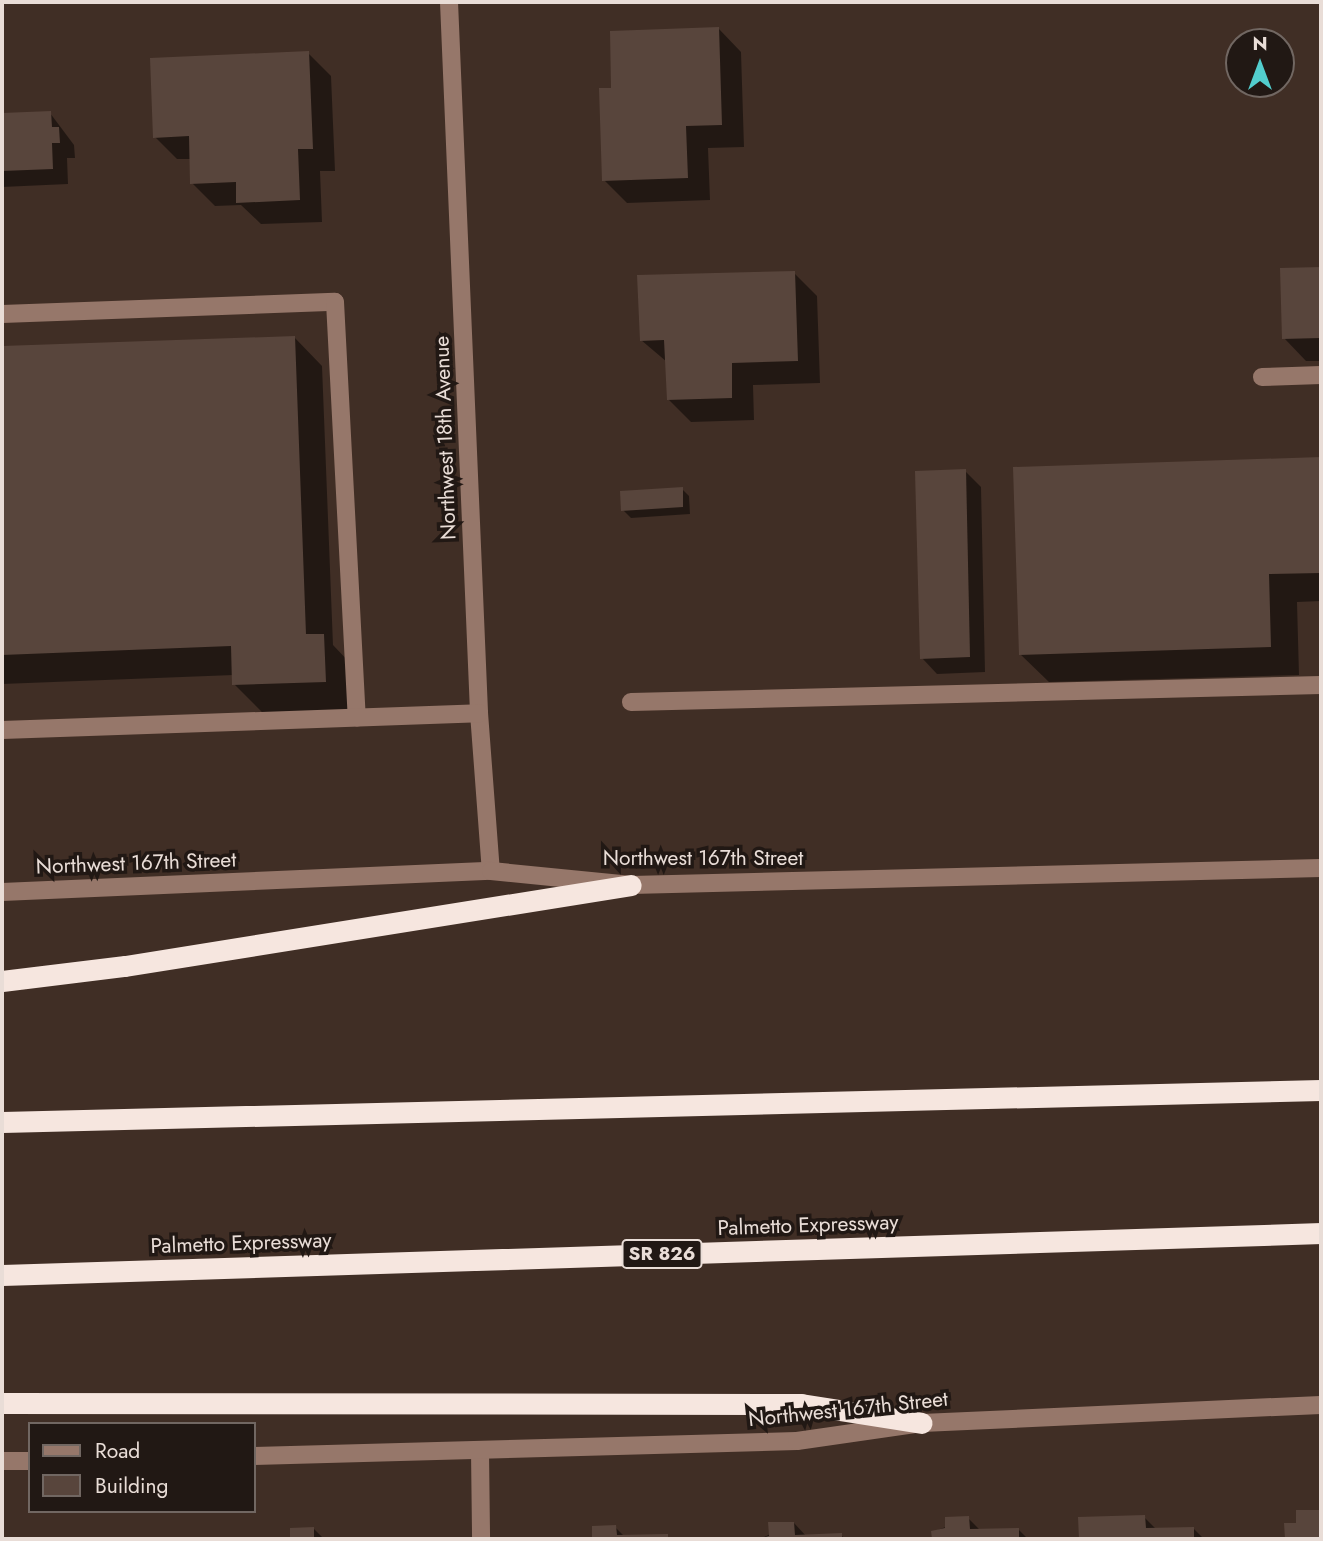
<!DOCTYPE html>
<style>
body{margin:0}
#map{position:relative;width:1323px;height:1541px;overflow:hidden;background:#402e25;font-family:Jost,sans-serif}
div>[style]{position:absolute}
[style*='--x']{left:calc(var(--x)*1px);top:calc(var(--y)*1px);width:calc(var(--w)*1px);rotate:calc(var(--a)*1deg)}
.shadow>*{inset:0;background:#0007}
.building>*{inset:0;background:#58453c}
.minor>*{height:18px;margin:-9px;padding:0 9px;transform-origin:9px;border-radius:9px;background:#96776a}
.highway>*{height:21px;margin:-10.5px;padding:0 10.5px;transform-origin:10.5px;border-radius:10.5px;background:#f6e6df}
span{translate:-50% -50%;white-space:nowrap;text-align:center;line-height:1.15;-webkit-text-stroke:7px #211814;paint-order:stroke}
.shield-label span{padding:2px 5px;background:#211814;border:2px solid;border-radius:5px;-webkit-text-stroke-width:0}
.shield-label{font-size:19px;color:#e9ddd7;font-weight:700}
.street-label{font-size:21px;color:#e9ddd7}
.frame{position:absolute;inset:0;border:4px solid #e9ddd7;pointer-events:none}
.legend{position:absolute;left:28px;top:1422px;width:228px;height:91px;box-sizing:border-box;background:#211814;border:2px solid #716762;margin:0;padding:9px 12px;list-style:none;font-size:21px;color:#e9ddd7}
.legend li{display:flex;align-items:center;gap:14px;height:35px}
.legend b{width:35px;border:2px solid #716762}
.north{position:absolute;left:1225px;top:28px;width:70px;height:70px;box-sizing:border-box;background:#211814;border:2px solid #716762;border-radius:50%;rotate:0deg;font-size:19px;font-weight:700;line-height:28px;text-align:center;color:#e9ddd7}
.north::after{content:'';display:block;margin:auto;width:24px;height:32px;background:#52cdcd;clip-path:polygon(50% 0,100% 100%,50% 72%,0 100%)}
</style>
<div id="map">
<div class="shadow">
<div style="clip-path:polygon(719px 29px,741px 52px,744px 147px,708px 148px,710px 200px,627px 203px,604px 180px,613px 89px)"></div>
<div style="clip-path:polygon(308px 53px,331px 76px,335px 171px,320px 171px,322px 222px,261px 224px,241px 205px,215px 206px,192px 183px,191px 159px,177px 159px,155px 137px)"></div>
<div style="clip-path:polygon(50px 113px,74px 145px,75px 158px,67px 158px,68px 184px,2px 187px,2px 115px)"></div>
<div style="clip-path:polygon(1321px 269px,1321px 361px,1306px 361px,1284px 338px,1282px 270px)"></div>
<div style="clip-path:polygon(794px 273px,817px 296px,820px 383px,753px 385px,754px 420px,691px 422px,668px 399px,667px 362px,641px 340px)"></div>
<div style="clip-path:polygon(294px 337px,322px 366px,333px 645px,351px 664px,353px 710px,263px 713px,234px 684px,234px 675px,2px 684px,2px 348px)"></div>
<div style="clip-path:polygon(1321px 459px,1321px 601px,1297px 602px,1299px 675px,1049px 682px,1020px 654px,1014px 469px)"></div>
<div style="clip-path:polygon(965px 471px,981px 487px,985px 672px,937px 674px,922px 658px)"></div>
<div style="clip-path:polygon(682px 489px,689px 496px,690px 514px,631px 518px,623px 510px)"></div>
<div style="clip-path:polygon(1320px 1512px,1321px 1539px,1286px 1539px,1286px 1525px,1298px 1525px)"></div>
<div style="clip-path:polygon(1144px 1517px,1157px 1530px,1193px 1528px,1204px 1539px,1081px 1539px,1080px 1518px)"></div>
<div style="clip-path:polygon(968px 1518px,981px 1531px,1018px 1529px,1028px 1539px,934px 1539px,933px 1532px)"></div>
<div style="clip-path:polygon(794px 1523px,807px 1537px,841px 1535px,845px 1539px,760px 1539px)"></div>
<div style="clip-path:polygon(615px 1527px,625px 1537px,670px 1539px,562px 1539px,594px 1539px)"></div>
<div style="clip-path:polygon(313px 1528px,324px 1539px,292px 1539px,292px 1529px)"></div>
</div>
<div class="building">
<div style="clip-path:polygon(719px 27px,722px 125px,686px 126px,688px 178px,602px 181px,599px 88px,611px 88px,610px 31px)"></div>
<div style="clip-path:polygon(309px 51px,313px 149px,298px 149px,300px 200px,236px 203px,236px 182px,190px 184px,189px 136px,153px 138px,150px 58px)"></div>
<div style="clip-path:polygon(51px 111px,52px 127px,59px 127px,60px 143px,52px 143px,53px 169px,2px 171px,2px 113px)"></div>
<div style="clip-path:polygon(1321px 267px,1321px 338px,1282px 339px,1280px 268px)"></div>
<div style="clip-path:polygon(795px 271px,798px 361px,732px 363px,732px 398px,667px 400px,664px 340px,640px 341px,637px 275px)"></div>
<div style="clip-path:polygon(295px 336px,306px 634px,324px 634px,326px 682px,232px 685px,231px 646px,2px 655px,2px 346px)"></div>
<div style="clip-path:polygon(1321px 457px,1321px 573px,1269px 574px,1271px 647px,1019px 655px,1013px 467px)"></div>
<div style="clip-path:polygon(966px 469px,970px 657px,920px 659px,915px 471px)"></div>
<div style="clip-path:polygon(683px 487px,683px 507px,621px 511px,620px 491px)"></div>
<div style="clip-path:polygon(1296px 1510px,1320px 1510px,1321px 1539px,1285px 1539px,1284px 1523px,1296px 1523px)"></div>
<div style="clip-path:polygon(1145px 1515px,1146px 1528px,1194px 1527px,1194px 1539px,1079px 1539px,1078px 1517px)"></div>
<div style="clip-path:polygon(969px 1516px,970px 1529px,1019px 1528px,1019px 1539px,932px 1539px,931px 1531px,945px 1528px,945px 1517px)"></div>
<div style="clip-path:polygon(768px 1522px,794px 1522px,795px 1535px,842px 1533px,842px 1539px,758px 1539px,769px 1536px)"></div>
<div style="clip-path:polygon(616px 1525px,617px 1535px,668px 1534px,668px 1539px,592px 1539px,592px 1526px)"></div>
<div style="clip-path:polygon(314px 1527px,314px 1539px,290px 1539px,290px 1528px)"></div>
</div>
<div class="minor">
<div style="--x:449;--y:2;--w:712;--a:87.58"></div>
<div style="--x:479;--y:713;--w:158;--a:85.7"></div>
<div style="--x:2;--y:314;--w:333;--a:-2.1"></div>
<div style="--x:335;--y:302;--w:416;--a:87"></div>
<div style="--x:1262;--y:377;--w:59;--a:-1.9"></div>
<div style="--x:631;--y:702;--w:690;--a:-1.41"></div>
<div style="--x:2;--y:730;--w:477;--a:-2"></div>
<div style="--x:2;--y:892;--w:489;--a:-2.5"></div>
<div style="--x:491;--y:871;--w:141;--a:5.7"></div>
<div style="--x:631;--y:885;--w:690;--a:-1.41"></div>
<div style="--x:480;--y:1451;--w:88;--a:89.3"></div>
<div style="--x:254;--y:1456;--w:543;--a:-1.58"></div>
<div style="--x:797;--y:1441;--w:126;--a:-8.2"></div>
<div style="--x:922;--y:1423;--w:399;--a:-2.6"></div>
<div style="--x:2;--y:1461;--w:28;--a:0"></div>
</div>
<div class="highway">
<div style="--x:2;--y:981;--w:124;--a:-7"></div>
<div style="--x:125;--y:966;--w:512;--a:-9.09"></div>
<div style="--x:2;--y:1122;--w:1319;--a:-1.39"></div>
<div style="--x:2;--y:1275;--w:1320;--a:-1.82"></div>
<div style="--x:2;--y:1403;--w:799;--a:0.07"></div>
<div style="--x:801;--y:1404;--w:122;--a:8.9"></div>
</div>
<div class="shield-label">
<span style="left:662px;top:1254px">SR 826</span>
</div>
<div class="street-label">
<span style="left:445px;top:438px;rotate:-92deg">Northwest 18th Avenue</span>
<span style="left:703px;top:858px">Northwest 167th Street</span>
<span style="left:136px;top:863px;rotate:-2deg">Northwest 167th Street</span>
<span style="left:808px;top:1225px;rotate:-2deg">Palmetto Expressway</span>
<span style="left:241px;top:1243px;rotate:-2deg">Palmetto Expressway</span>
<span style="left:848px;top:1409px;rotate:-6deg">Northwest 167th Street</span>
</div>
<div class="frame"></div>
<ul class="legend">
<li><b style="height:9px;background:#96776a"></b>Road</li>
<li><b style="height:19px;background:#58453c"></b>Building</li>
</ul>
<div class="north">N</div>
</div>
